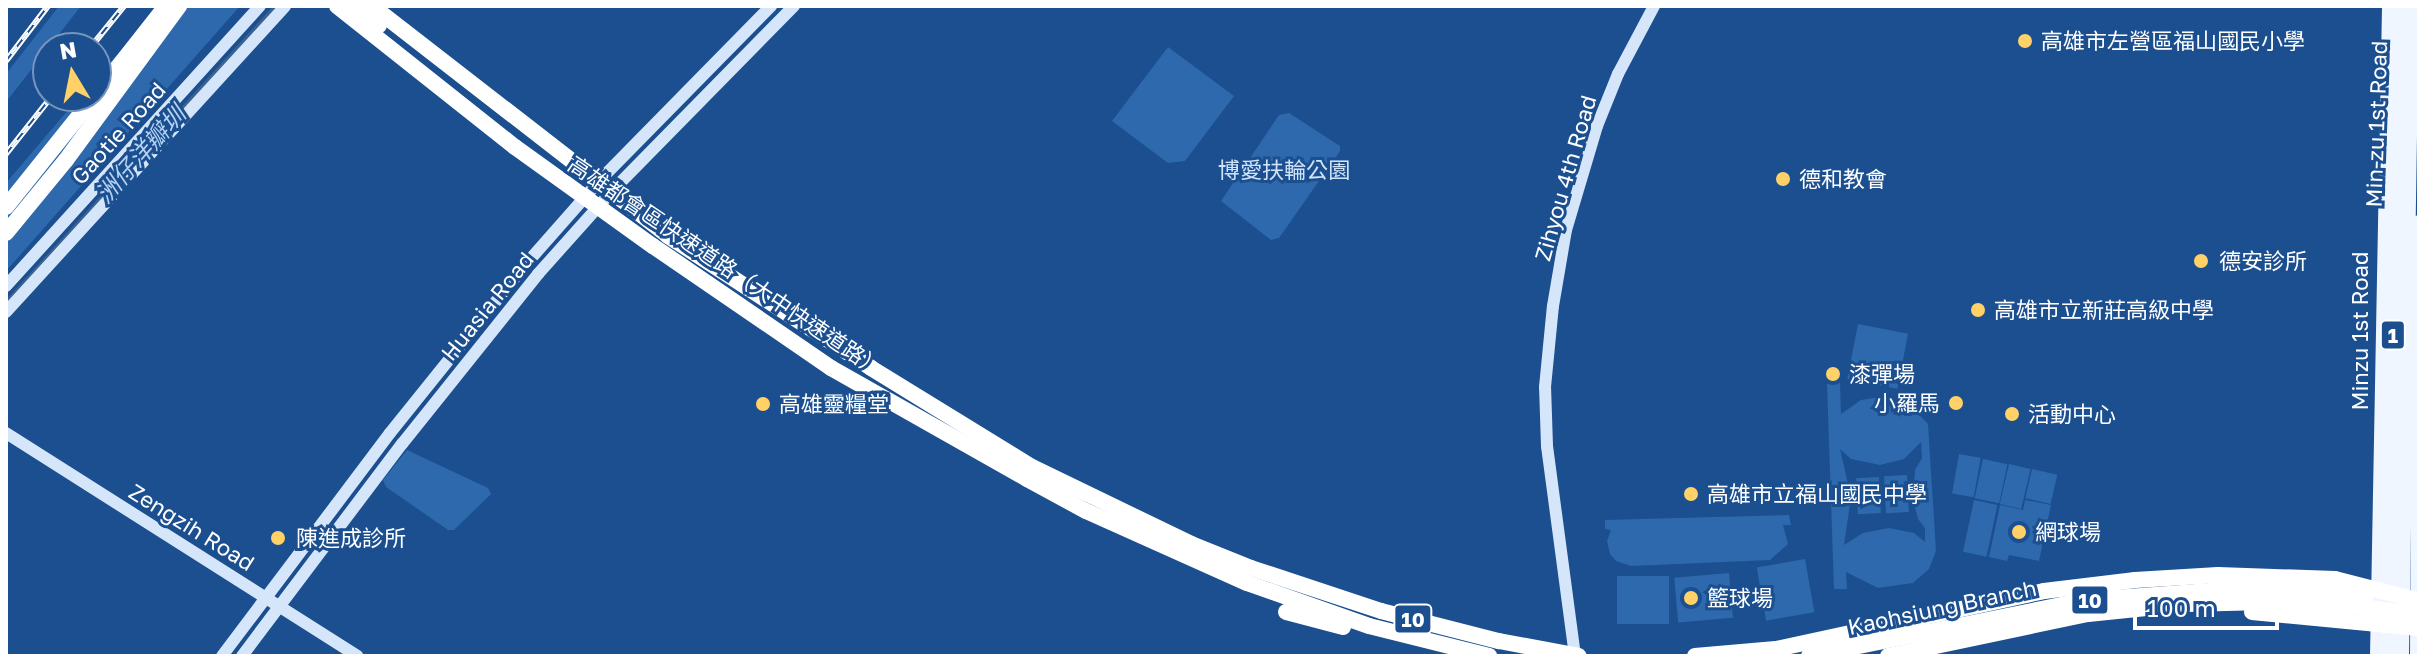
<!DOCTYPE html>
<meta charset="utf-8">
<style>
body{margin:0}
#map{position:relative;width:2425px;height:662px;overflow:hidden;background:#1b4f8f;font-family:"Golos Text","Noto Sans TC",sans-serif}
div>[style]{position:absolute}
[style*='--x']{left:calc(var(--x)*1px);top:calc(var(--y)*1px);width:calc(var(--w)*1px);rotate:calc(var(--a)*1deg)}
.green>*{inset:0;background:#2e69ad;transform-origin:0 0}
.stream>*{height:3px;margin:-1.5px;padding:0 1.5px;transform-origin:1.5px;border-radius:1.5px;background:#3c6290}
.secondary>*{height:12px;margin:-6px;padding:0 6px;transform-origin:6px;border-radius:6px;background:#d6e6fa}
.primary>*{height:14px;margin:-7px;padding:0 7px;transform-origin:7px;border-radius:7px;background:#f0f6ff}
.highway>*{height:16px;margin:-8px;padding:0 8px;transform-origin:8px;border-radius:8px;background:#fff}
.rail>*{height:6px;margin-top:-3px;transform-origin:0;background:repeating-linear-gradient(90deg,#1b4f8f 0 9px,#fff 0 18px);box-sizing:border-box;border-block:2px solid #fff}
.dots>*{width:22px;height:22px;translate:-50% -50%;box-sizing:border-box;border:4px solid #1b4f8f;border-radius:50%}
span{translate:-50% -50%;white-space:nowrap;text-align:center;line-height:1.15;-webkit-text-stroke:6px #1b4f8f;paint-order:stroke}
.shield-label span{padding:2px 6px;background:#1b4f8f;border:2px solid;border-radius:6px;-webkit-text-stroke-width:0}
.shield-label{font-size:20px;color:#fff;font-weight:700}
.poi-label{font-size:22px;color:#fff}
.left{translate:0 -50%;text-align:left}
.right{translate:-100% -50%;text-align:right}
.street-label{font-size:22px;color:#fff}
.park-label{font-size:22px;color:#cfe3fa}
.water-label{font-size:24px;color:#b5d3f5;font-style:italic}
.frame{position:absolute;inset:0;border:8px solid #fff;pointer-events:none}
.north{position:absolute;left:32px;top:32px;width:80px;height:80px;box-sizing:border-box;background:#1b4f8f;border:2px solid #7695bc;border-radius:50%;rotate:350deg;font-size:22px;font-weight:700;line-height:32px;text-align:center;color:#fff}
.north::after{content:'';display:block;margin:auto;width:28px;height:36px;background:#ffd166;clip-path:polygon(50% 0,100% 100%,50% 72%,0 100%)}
.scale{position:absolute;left:2133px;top:594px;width:146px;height:36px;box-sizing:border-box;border:4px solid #fff;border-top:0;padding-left:10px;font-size:24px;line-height:28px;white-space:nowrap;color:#fff;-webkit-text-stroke:6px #1b4f8f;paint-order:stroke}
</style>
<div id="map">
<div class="green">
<div style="clip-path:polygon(59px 6px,81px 6px,6px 102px,6px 74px)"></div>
<div style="clip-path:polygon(163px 6px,240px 6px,6px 271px,6px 183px,80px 96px,96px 96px,96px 77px)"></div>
<div style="clip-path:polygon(1168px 47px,1234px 96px,1185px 161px,1168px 163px,1112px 121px)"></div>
<div style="clip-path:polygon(1289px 113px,1340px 146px,1340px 151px,1279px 238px,1271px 240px,1221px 201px,1279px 115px)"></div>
<div style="left:1858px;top:324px;width:51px;height:56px;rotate:11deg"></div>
<div style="clip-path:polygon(evenodd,1840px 382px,1841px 414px,1861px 400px,1885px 396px,1912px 407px,1928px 424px,1936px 551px,1929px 569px,1913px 583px,1878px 588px,1846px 572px,1847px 589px,1834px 589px,1827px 384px,1840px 382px,1921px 442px,1922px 458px,1915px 470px,1913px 499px,1918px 519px,1925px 528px,1925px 542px,1914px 533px,1889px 528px,1863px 533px,1844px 545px,1851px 497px,1840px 449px,1851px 459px,1880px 465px,1904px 459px,1921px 442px)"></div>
<div style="clip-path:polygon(407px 450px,488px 488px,491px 494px,454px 530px,448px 530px,386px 487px,383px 480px)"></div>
<div style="left:1959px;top:454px;width:22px;height:40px;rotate:10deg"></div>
<div style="left:1983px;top:459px;width:25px;height:40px;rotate:12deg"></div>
<div style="left:2009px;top:464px;width:22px;height:41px;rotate:13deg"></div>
<div style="left:2032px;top:469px;width:26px;height:30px;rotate:13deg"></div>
<div style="left:1907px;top:475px;width:37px;height:23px;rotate:87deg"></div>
<div style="left:1879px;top:477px;width:36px;height:23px;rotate:87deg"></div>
<div style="left:1974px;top:500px;width:24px;height:53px;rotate:12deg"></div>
<div style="clip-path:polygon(2025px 500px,2051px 505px,2039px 561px,2009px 555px,2007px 561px,1989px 557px,2000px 505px,2023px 510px)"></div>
<div style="clip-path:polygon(1789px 515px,1791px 525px,1783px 525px,1788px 544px,1770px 560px,1631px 566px,1616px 561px,1610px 554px,1607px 541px,1611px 530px,1605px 529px,1605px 520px)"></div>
<div style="left:1805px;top:559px;width:54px;height:49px;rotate:80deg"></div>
<div style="left:1729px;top:573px;width:45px;height:55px;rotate:85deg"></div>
<div style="left:1617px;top:576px;width:52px;height:48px"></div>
</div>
<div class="stream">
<div style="--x:6;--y:301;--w:399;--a:-47.7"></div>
</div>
<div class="secondary">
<div style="--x:6;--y:286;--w:378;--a:-47.8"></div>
<div style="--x:6;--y:312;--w:414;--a:-47.6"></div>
<div style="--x:6;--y:433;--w:416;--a:32.4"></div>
<div style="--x:222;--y:656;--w:279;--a:-53"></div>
<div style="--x:390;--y:433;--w:217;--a:-51.2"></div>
<div style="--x:526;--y:264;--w:113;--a:-48.6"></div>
<div style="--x:601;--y:179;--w:243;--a:-45.5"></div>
<div style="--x:242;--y:656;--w:266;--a:-53"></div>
<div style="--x:402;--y:444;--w:218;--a:-51.3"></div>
<div style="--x:538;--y:274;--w:114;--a:-48.2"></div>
<div style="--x:614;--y:189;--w:257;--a:-45.5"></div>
<div style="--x:1575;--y:656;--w:212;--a:-97.6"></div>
<div style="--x:1547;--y:446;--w:59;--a:-91.9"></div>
<div style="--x:1545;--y:387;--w:81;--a:-84.4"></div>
<div style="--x:1553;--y:306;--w:77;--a:-80.3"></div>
<div style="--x:1566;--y:230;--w:109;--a:-73.4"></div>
<div style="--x:1597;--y:126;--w:56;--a:-68"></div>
<div style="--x:1618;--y:74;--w:77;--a:-62.1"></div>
</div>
<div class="primary">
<div style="--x:2377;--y:656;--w:650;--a:-88.94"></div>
<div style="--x:2389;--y:656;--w:650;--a:-88.94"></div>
<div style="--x:2402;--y:656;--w:650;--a:-89.12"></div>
<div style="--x:2417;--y:656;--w:434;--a:-89.7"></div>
</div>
<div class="highway">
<div style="--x:337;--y:6;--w:227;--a:38.4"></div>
<div style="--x:515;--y:147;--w:170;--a:35.7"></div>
<div style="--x:653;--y:246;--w:216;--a:34.4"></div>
<div style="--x:831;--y:368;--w:225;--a:29.5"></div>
<div style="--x:1027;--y:479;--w:67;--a:28.5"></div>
<div style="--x:1086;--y:511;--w:176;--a:24.1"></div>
<div style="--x:1247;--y:583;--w:129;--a:19.4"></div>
<div style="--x:1369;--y:626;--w:124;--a:14"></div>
<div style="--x:356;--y:6;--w:30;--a:40"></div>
<div style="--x:372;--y:6;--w:375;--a:37.8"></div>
<div style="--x:668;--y:236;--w:242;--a:33"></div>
<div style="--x:871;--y:368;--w:189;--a:31.6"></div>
<div style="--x:1032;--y:467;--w:177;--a:25.8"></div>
<div style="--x:1191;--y:544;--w:65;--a:21.8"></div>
<div style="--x:1251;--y:568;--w:137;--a:18.3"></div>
<div style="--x:1381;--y:611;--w:122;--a:14.3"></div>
<div style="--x:1499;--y:641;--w:81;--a:10.6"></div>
<div style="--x:96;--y:95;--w:113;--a:-51.8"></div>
<div style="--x:6;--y:207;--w:142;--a:-51.3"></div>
<div style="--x:6;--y:233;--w:94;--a:-50.6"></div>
<div style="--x:66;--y:160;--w:191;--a:-53.7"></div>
<div style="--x:1286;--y:612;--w:59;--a:14.7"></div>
<div style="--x:2252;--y:612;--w:168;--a:5.5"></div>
<div style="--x:1695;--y:656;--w:81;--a:-4.9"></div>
<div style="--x:1776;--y:649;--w:274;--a:-12.2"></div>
<div style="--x:2044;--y:591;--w:92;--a:-6.9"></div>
<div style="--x:2135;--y:580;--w:83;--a:-3.4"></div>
<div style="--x:2218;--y:575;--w:117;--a:2"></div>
<div style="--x:2335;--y:579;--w:85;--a:14.4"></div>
<div style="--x:1809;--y:656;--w:284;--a:-11.4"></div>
<div style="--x:2087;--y:600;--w:151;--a:-4.2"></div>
<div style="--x:2238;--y:589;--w:128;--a:2.7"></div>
<div style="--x:1888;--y:656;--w:204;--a:-11.9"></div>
<div style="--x:2088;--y:614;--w:100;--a:-5.8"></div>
<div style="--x:2187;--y:604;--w:78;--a:-1.5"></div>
<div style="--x:2265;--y:602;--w:97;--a:3"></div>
<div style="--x:2362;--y:607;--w:58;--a:8"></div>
</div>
<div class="rail">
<div style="--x:90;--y:48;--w:54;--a:-51"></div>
<div style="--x:6;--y:61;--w:69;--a:-52.6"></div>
<div style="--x:6;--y:154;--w:74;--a:-51.6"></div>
</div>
<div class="dots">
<div style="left:2025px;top:41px;background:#ffd166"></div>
<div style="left:1783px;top:179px;background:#ffd166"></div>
<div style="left:2201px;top:261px;background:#ffd166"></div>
<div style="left:1978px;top:310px;background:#ffd166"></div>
<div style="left:1833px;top:374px;background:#ffd166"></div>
<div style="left:1956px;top:403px;background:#ffd166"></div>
<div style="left:763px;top:404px;background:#ffd166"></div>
<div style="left:2012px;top:414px;background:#ffd166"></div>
<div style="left:1691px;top:494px;background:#ffd166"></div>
<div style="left:2019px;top:532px;background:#ffd166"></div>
<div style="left:278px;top:538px;background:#ffd166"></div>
<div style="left:1691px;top:598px;background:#ffd166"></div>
</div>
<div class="shield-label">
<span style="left:2393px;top:335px">1</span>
<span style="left:2090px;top:600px">10</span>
<span style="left:1413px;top:619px">10</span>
</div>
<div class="poi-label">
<span class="left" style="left:2041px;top:41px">高雄市左營區福山國民小學</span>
<span class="left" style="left:1799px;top:179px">德和教會</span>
<span class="left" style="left:2219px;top:261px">德安診所</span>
<span class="left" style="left:1994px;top:310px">高雄市立新莊高級中學</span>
<span class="left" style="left:1849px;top:374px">漆彈場</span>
<span class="right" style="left:1940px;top:403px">小羅馬</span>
<span class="left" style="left:779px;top:404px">高雄靈糧堂</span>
<span class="left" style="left:2028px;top:414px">活動中心</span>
<span class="left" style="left:1707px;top:494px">高雄市立福山國民中學</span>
<span class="left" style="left:2035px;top:532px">網球場</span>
<span class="left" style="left:296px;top:538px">陳進成診所</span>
<span class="left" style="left:1707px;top:598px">籃球場</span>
</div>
<div class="street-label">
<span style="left:2376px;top:124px;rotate:-88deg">Min-zu 1st Road</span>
<span style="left:118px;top:133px;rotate:-48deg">Gaotie Road</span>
<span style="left:1565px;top:178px;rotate:-74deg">Zihyou 4th Road</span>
<span style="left:726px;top:266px;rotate:34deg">高雄都會區快速道路（大中快速道路）</span>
<span style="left:487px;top:306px;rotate:-51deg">Huasia Road</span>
<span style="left:2360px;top:331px;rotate:-90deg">Minzu 1st Road</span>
<span style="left:192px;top:527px;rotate:32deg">Zengzih Road</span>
<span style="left:1942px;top:607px;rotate:-12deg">Kaohsiung Branch</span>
</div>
<div class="park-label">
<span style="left:1284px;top:170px">博愛扶輪公園</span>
</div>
<div class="water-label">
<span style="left:140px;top:154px;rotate:-48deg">洲仔洋瓣圳</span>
</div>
<div class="frame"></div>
<div class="north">N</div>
<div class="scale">100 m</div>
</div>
